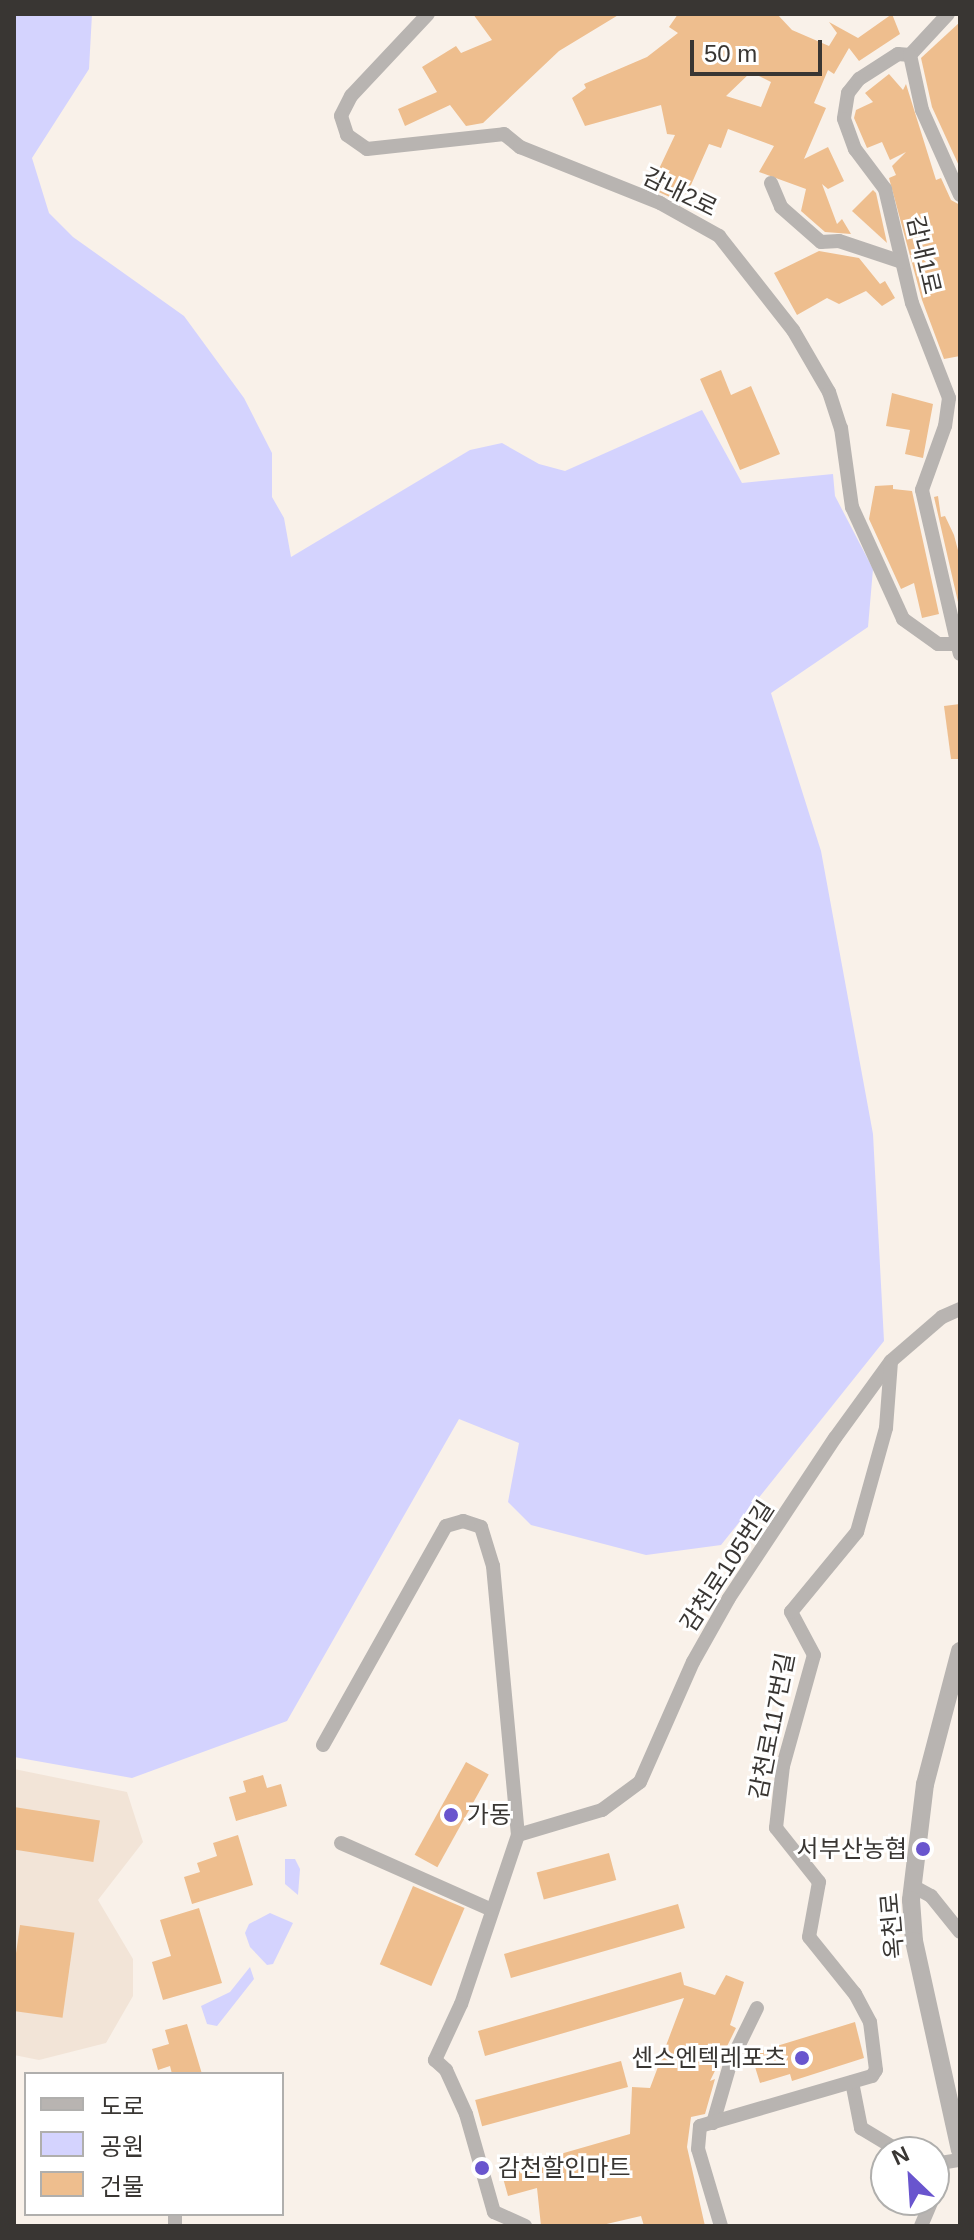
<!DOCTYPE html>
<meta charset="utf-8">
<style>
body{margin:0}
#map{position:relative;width:974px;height:2240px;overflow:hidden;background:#f9f1e9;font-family:Arial,"Noto Sans KR",sans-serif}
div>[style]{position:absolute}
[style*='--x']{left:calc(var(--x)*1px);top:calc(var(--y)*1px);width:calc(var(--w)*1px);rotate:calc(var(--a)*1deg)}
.built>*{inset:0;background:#f2e4d7}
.green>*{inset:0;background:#d4d3fe}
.building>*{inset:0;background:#eebe8e;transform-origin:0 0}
.minor>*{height:14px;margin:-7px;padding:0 7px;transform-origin:7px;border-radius:7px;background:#b8b4b1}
.tertiary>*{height:18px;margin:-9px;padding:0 9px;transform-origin:9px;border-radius:9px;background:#b8b4b1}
.dots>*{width:22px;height:22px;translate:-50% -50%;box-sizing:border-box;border:4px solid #fff;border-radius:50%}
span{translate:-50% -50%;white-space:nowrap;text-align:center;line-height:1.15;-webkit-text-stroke:6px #fff;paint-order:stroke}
.street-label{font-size:24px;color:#393633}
.poi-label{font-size:24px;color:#393633}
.left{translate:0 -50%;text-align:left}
.right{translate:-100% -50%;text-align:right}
.frame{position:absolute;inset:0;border:16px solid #393633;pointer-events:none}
.legend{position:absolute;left:24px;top:2072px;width:260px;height:144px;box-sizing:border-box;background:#fff;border:2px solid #b0afad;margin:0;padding:10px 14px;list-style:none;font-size:24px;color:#393633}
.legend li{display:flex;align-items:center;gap:16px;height:40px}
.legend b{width:40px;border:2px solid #b0afad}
.north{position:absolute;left:870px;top:2136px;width:80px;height:80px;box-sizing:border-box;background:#fff;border:2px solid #b0afad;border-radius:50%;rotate:335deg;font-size:22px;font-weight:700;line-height:32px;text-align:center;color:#393633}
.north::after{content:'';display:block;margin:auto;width:28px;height:36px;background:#6955ce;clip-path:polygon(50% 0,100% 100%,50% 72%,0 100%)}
.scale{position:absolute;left:690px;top:40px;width:132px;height:36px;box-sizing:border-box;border:4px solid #393633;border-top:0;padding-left:10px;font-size:24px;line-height:28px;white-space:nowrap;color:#393633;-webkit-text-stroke:6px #fff;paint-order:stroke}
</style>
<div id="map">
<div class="built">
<div style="clip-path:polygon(14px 1769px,127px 1792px,143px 1842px,98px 1900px,133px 1959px,133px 1996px,106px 2043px,39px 2060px,14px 2055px)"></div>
</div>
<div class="green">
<div style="clip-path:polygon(14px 14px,92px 14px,89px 69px,32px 158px,49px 213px,73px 237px,184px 316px,244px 398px,272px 453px,272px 497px,284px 518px,291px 557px,470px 450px,502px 443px,539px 464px,565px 471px,702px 410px,742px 483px,833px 474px,835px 496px,873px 569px,868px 627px,771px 693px,821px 851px,873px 1134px,884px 1341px,721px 1545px,646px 1555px,531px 1525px,508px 1502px,519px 1443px,459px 1419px,287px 1721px,132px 1778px,14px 1757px)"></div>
<div style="clip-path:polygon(285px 1859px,295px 1859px,300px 1869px,298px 1895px,285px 1884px)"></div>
<div style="clip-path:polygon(270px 1913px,293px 1923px,273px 1964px,267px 1965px,250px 1947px,245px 1933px,249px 1924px)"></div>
<div style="clip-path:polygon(250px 1967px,254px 1979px,217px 2026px,207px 2024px,201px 2006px,230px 1992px)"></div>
</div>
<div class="building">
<div style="clip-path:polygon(473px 14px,620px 14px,559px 51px,483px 123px,466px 126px,450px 105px,405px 126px,398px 109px,437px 92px,422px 67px,456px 46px,461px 53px,492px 40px)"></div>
<div style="clip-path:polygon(evenodd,678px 14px,777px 14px,792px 30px,829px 46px,837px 33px,829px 22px,858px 38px,892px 14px,900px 34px,859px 61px,849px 48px,834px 74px,828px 70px,814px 103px,826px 108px,804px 159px,828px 147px,844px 181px,828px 189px,822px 184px,837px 224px,842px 219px,851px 234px,825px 232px,801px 211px,806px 189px,759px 172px,774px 146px,728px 129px,721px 148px,709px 144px,687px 194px,678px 190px,674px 199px,650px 188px,675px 135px,667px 134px,661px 105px,585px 126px,572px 98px,586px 88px,584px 84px,647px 57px,678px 33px,669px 27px,678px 14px,751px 72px,771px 82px,761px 107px,726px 96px,751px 72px)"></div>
<div style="clip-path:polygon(960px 22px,960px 168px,932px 107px,921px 58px)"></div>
<div style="clip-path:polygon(889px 74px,903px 90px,906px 84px,936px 180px,941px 178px,951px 200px,960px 205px,960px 356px,944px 359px,922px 300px,889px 178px,896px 175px,892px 166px,906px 152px,890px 160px,882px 142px,867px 148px,854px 118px,856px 110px,873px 102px,865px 93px)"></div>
<div style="clip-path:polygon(873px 190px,876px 193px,887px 243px,852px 211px)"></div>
<div style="clip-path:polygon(819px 251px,859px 258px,880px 284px,885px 281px,895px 298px,882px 306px,866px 291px,839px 304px,827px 298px,797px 315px,774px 273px)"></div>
<div style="clip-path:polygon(721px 370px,731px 395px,751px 386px,780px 454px,740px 470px,700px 379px)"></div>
<div style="clip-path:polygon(892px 393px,933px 404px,923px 458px,905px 454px,910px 430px,886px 426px)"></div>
<div style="clip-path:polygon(893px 485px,893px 489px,912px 491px,939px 614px,922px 618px,914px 583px,901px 589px,869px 519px,875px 486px)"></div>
<div style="clip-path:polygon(938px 496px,941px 517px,945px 516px,954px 535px,960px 558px,958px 602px,934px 497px)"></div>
<div style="clip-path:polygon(960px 704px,960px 759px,951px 759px,944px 706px)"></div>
<div style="left:466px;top:1762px;width:26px;height:106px;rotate:29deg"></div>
<div style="clip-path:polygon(263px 1775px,267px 1788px,281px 1784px,287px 1806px,236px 1821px,229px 1797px,246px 1792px,243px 1781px)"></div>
<div style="left:14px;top:1807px;width:87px;height:42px;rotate:9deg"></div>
<div style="clip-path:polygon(238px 1835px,253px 1885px,192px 1904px,184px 1877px,200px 1872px,197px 1863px,217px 1856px,213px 1843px)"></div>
<div style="left:609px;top:1853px;width:28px;height:75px;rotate:75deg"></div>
<div style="left:413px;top:1886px;width:56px;height:85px;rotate:23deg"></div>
<div style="left:678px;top:1904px;width:25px;height:181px;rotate:74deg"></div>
<div style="clip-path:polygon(199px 1908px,222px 1983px,163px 2000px,152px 1962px,171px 1956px,160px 1920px)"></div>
<div style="left:20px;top:1925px;width:55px;height:86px;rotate:8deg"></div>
<div style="clip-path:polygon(681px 1972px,684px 1985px,715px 1995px,726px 1975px,744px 1982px,730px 2025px,736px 2028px,710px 2081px,715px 2079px,705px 2114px,691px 2117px,687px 2147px,705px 2226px,644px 2226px,641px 2216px,598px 2226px,541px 2226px,537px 2188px,508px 2196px,501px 2171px,630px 2134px,632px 2087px,650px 2088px,684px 1998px,485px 2056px,478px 2031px)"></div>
<div style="clip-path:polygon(855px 2022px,864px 2058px,792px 2081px,790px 2074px,760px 2083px,751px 2054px)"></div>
<div style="clip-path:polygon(187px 2024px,202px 2074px,172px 2074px,170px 2066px,158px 2070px,152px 2049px,169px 2044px,165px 2030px)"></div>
<div style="left:621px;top:2061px;width:27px;height:151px;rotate:75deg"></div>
</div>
<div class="minor">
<div style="--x:428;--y:14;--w:112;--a:133.2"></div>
<div style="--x:351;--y:96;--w:22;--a:117"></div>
<div style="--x:341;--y:116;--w:20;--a:72"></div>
<div style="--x:347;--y:135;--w:24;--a:35"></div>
<div style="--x:367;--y:149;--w:138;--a:-6.2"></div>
<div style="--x:504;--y:134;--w:21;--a:39"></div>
<div style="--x:520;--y:147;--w:151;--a:21.8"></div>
<div style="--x:660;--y:203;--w:68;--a:29.2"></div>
<div style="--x:719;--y:236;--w:120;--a:51.8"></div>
<div style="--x:793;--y:330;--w:72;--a:59.9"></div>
<div style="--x:829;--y:392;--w:38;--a:72"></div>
<div style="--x:841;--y:428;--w:80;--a:82.1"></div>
<div style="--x:852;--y:507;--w:123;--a:65.5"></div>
<div style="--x:903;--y:619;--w:43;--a:35.5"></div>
<div style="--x:938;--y:644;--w:19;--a:0"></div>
<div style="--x:948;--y:14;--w:56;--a:132.8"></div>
<div style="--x:910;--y:55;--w:12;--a:-175"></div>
<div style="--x:898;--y:54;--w:46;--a:147.3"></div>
<div style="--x:859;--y:79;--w:18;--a:128"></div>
<div style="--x:848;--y:93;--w:26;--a:99"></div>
<div style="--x:844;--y:119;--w:32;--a:70"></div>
<div style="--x:855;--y:149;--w:50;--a:53.1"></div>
<div style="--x:885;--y:189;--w:117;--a:76.7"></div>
<div style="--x:912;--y:303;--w:102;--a:68.7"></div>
<div style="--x:949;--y:398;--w:28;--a:98"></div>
<div style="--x:945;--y:426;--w:68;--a:109.8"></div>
<div style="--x:922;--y:490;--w:168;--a:77"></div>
<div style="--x:910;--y:55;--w:56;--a:77.7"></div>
<div style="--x:922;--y:110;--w:93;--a:65.9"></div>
<div style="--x:771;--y:183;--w:26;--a:67"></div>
<div style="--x:781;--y:207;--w:53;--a:41.2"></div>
<div style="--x:821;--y:242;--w:18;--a:-3"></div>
<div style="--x:839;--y:241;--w:66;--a:18.4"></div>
<div style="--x:323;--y:1745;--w:251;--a:-60.7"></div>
<div style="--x:446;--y:1526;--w:18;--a:-16"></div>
<div style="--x:463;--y:1521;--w:19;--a:18"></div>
<div style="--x:481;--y:1527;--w:41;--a:72.9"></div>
<div style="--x:493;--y:1566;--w:270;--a:84.7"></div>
<div style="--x:518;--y:1835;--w:178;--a:108.6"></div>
<div style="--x:461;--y:2004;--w:62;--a:114.9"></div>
<div style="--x:435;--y:2060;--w:15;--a:42"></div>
<div style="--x:446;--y:2070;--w:48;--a:65.6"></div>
<div style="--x:466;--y:2114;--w:102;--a:74.1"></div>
<div style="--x:494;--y:2212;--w:34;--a:24"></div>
<div style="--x:518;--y:1835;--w:88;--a:-16.6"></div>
<div style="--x:602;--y:1810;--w:47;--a:-36.4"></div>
<div style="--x:640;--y:1782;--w:131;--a:-66.2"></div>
<div style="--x:693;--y:1662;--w:73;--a:-60.6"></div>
<div style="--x:729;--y:1598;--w:192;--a:-56.5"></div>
<div style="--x:835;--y:1438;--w:95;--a:-54"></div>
<div style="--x:891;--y:1361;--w:67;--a:-40.8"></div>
<div style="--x:942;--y:1317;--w:20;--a:-24"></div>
<div style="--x:341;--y:1843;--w:163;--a:23.9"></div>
<div style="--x:911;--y:1885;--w:23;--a:29"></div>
<div style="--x:931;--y:1896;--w:46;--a:51.1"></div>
<div style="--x:852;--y:2082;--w:47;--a:78.9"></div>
<div style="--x:861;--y:2128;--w:47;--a:31"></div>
<div style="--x:713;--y:2123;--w:65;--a:-73.8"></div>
<div style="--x:731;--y:2061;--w:59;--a:-63.9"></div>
<div style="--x:934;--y:2164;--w:26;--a:-9"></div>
<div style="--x:175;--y:2226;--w:12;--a:-90"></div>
<div style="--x:721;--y:2226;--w:80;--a:-106.6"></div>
<div style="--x:698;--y:2149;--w:23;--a:-85"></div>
<div style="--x:700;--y:2126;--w:179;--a:-16.2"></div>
<div style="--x:872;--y:2076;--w:7;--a:-56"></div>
<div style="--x:876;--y:2070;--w:48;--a:-97.1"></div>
<div style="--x:870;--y:2022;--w:32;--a:-118"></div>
<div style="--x:855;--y:1994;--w:73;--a:-128.9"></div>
<div style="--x:809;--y:1937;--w:56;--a:-79.7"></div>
<div style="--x:819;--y:1882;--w:69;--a:-128.5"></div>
<div style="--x:776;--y:1828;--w:62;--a:-83.6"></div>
<div style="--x:783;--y:1766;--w:115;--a:-74.4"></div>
<div style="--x:814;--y:1655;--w:49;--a:-118.1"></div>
<div style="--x:791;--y:1612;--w:104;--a:-50.5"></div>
<div style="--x:857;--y:1532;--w:108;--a:-74.4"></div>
<div style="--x:886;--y:1428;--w:67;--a:-85.7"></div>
<div style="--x:921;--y:2226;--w:28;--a:-67"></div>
</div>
<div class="tertiary">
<div style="--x:960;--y:1651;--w:138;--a:104.7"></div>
<div style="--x:925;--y:1784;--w:117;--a:96.9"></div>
<div style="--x:911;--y:1900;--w:41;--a:85.8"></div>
<div style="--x:914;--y:1941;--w:214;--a:77.6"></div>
</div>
<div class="dots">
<div style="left:451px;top:1815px;background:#6955ce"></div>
<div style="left:923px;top:1849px;background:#6955ce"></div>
<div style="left:802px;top:2058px;background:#6955ce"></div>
<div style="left:482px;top:2168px;background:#6955ce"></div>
</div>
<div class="street-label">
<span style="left:680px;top:192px;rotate:26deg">감내2로</span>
<span style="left:924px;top:255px;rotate:77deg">감내1로</span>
<span style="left:727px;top:1566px;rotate:-57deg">감천로105번길</span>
<span style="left:772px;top:1726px;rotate:-79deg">감천로117번길</span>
<span style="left:892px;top:1926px;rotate:-95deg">옥천로</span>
</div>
<div class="poi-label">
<span class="left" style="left:467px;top:1815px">가동</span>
<span class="right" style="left:907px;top:1849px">서부산농협</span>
<span class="right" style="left:786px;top:2058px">센스엔텍레포츠</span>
<span class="left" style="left:498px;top:2168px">감천할인마트</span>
</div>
<div class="frame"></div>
<ul class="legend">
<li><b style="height:10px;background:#b8b4b1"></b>도로</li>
<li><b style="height:22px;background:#d4d3fe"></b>공원</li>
<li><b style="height:22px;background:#eebe8e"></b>건물</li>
</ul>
<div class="north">N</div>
<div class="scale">50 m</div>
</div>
